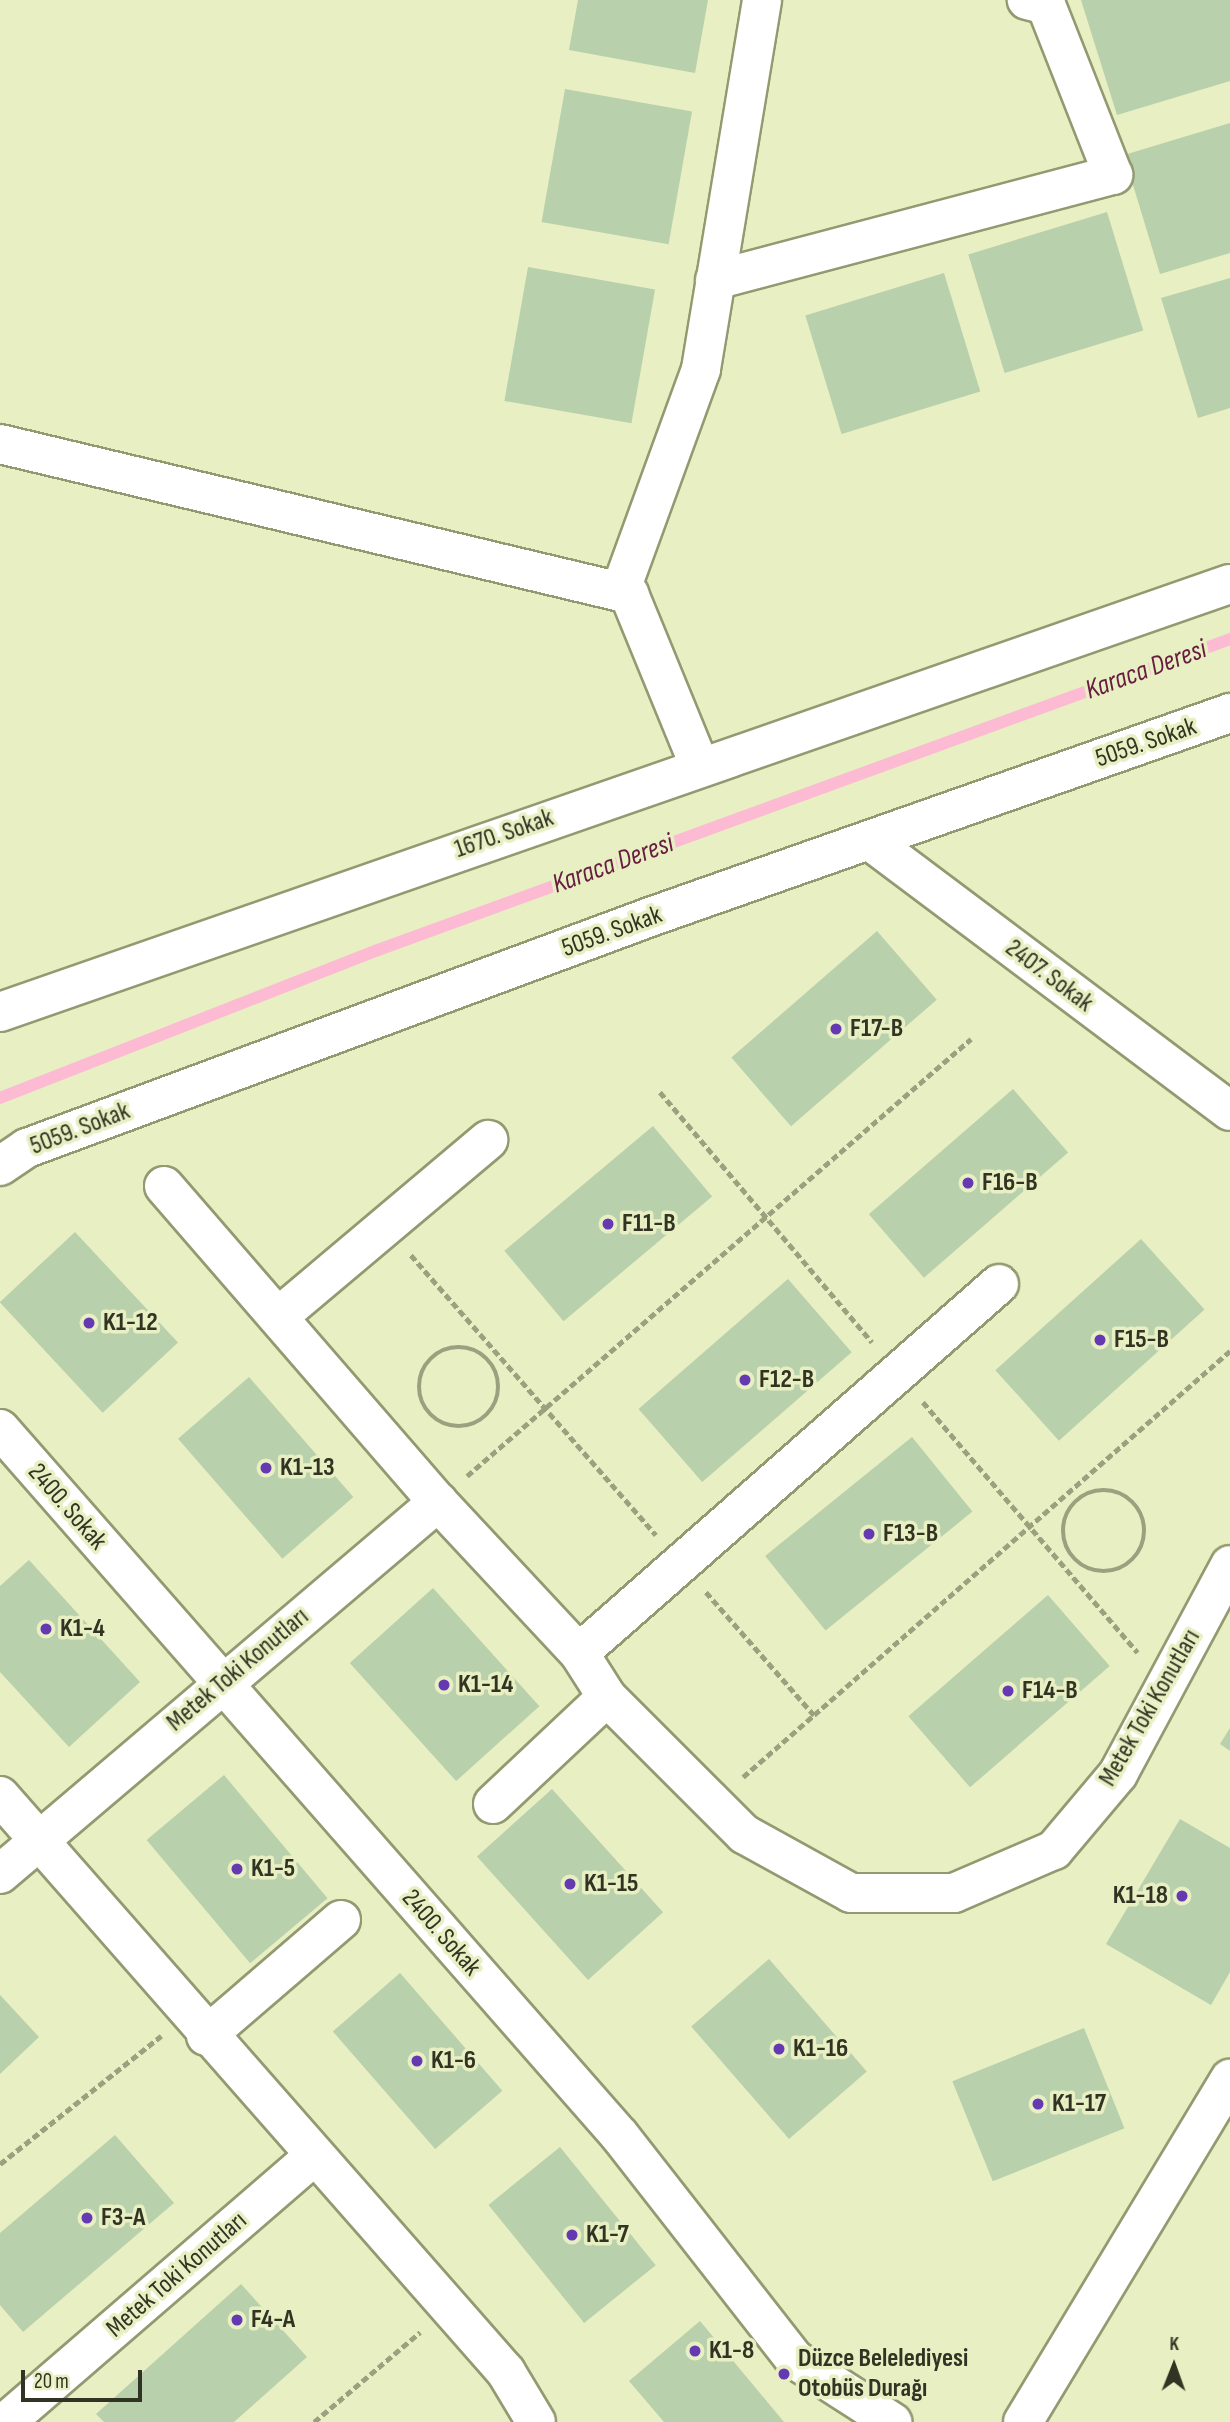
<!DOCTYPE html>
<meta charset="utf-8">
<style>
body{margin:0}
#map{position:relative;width:1230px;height:2422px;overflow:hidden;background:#e8efc3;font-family:"Sofia Sans Condensed",sans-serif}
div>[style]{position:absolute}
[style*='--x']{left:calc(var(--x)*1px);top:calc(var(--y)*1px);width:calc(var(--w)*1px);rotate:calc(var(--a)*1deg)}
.stream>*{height:12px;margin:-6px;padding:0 6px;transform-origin:6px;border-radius:6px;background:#fcbad3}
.building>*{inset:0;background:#b8d0ab;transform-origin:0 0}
.path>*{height:4.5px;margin-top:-2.25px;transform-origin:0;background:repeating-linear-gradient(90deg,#9ba07f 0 7px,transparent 0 10.5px)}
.path>.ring{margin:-2.25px;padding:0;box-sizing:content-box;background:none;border:4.5px solid #9ba07f;border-radius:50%}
.roads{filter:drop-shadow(2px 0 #939970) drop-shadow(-2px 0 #939970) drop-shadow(0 2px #939970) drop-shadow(0 -2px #939970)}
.minor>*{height:38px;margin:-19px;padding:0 19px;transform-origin:19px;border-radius:19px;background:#fff}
.secondary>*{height:38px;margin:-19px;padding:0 19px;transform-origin:19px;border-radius:19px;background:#fff}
.dots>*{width:19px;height:19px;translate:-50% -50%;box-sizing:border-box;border:4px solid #e8efc3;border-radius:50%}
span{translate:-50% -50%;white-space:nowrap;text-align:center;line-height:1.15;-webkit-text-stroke:7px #e8efc3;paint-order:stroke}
.street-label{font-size:26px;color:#323423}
.poi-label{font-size:26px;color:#323423;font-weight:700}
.left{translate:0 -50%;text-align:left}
.right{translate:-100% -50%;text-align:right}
.water-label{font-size:28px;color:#671c40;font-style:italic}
.north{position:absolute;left:1139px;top:2331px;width:70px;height:70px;-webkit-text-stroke:5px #e8efc3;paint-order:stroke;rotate:1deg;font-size:19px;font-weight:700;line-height:28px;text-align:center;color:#323423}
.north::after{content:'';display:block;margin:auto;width:24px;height:32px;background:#323423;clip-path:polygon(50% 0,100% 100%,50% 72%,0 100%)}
.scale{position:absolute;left:21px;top:2370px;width:121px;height:32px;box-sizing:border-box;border:4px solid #323423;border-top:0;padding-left:9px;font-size:21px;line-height:24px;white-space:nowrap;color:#323423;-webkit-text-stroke:5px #e8efc3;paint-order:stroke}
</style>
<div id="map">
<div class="stream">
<div style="--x:0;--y:1098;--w:406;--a:-21.4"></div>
<div style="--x:378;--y:950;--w:907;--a:-20.05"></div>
</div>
<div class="building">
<div style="clip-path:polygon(578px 0,708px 0,695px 73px,569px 50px)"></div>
<div style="clip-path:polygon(1081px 0,1230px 0,1230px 81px,1117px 115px)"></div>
<div style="left:565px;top:89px;width:129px;height:135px;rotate:10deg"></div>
<div style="clip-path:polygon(1230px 123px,1230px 253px,1160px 274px,1124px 155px)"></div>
<div style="left:1107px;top:212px;width:124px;height:145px;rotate:73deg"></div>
<div style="left:528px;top:267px;width:129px;height:136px;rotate:10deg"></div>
<div style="left:944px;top:273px;width:124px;height:145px;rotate:73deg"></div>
<div style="clip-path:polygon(1230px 278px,1230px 408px,1198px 418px,1161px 298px)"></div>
<div style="left:877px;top:931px;width:91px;height:193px;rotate:49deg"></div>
<div style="left:1013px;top:1089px;width:84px;height:191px;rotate:49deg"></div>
<div style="left:653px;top:1126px;width:92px;height:194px;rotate:50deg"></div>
<div style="left:75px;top:1232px;width:151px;height:103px;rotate:47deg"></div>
<div style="left:1141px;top:1239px;width:95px;height:196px;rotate:48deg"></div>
<div style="left:788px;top:1279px;width:97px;height:198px;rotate:49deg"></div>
<div style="left:249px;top:1377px;width:159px;height:94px;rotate:49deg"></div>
<div style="left:912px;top:1437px;width:96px;height:189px;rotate:51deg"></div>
<div style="clip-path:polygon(29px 1560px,140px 1682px,69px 1747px,0 1672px,0 1586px)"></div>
<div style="left:433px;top:1588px;width:159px;height:112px;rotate:48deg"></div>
<div style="left:1048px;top:1595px;width:94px;height:185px;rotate:49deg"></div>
<div style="clip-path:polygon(1230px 1728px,1230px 1751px,1220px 1744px)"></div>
<div style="left:224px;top:1775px;width:161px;height:101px;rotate:50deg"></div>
<div style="left:552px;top:1789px;width:166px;height:101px;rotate:48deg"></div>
<div style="clip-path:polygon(1180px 1819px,1230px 1848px,1230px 1972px,1211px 2005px,1106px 1944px)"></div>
<div style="left:769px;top:1959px;width:149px;height:103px;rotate:49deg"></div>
<div style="left:400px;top:1973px;width:156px;height:89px;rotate:49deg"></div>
<div style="clip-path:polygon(0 1995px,39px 2037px,0 2074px)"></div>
<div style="left:1084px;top:2028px;width:108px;height:142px;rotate:68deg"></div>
<div style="clip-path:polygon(115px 2135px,174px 2203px,23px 2332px,0 2305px,0 2233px)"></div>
<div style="left:560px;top:2147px;width:152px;height:92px;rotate:51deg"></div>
<div style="clip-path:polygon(241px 2284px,307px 2357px,234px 2422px,104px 2422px,96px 2414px)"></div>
<div style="clip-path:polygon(700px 2321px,784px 2422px,664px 2422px,629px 2381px)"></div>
</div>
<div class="path">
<div style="--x:660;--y:1092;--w:328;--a:49.7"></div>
<div style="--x:411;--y:1255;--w:372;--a:48.8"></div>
<div class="ring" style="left:419px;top:1347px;width:75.5px;height:75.5px"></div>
<div style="--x:923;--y:1402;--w:330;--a:49.4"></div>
<div style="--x:467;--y:1476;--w:667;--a:-40.93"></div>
<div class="ring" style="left:1063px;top:1490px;width:77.5px;height:77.5px"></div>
<div style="--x:706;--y:1592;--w:164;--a:48.7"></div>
<div style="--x:743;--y:1777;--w:647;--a:-41.18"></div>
<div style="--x:0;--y:2164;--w:206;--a:-38.5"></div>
<div style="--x:314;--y:2422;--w:139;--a:-40.3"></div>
</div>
<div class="roads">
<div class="minor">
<div style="--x:715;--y:280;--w:412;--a:-14.8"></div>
<div style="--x:1113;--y:175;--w:183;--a:-111.5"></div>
<div style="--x:1046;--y:5;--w:20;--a:-165"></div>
<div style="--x:0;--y:444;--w:647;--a:13.41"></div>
<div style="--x:629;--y:594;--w:187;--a:67.7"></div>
<div style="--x:620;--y:592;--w:237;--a:-70"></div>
<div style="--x:701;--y:369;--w:374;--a:-80.6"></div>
<div style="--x:869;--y:840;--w:451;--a:36.9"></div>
<div style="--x:0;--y:1012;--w:1302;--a:-19.19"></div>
<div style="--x:0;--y:1166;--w:32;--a:-34"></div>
<div style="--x:27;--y:1148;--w:664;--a:-20.34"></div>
<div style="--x:650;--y:917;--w:615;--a:-19.38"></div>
<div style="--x:164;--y:1186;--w:418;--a:49.1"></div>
<div style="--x:438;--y:1502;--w:207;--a:47"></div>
<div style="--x:579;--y:1653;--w:52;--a:57.5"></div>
<div style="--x:607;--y:1697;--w:194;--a:45"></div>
<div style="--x:744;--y:1834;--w:122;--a:28.9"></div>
<div style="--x:851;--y:1893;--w:103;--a:0"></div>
<div style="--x:954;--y:1893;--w:109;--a:-23.3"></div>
<div style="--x:1054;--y:1850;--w:99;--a:-49.9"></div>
<div style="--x:1118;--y:1774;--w:237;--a:-61.8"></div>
<div style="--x:278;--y:1317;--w:275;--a:-40.1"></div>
<div style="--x:579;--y:1653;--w:559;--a:-41.3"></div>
<div style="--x:0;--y:1796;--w:767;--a:48.7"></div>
<div style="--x:506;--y:2372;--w:58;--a:59"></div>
<div style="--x:493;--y:1804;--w:156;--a:-43.2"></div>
<div style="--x:0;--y:1874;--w:575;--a:-40.34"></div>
<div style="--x:206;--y:2036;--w:178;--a:-40.7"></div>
<div style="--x:6;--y:2422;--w:408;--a:-40.8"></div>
<div style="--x:1023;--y:2422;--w:401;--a:-58.9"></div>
</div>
<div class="secondary">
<div style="--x:0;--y:1429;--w:940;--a:48.75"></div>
<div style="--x:620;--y:2136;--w:283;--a:52"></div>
<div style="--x:794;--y:2359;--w:117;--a:32.7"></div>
</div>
</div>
<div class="dots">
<div style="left:836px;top:1029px;background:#6439b1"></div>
<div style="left:968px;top:1183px;background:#6439b1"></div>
<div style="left:608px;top:1224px;background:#6439b1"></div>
<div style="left:89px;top:1323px;background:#6439b1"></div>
<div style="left:1100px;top:1340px;background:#6439b1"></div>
<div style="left:745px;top:1380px;background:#6439b1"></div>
<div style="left:266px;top:1468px;background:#6439b1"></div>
<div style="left:869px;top:1534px;background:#6439b1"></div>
<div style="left:46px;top:1629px;background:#6439b1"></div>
<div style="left:444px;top:1685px;background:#6439b1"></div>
<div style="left:1008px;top:1691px;background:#6439b1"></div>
<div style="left:237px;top:1869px;background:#6439b1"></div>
<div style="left:570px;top:1884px;background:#6439b1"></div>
<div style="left:1182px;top:1896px;background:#6439b1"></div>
<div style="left:779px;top:2049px;background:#6439b1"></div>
<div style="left:417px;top:2061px;background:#6439b1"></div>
<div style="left:1038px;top:2104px;background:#6439b1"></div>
<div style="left:87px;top:2218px;background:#6439b1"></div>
<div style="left:572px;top:2235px;background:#6439b1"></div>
<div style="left:237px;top:2320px;background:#6439b1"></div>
<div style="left:695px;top:2351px;background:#6439b1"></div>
<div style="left:784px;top:2374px;background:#6439b1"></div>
</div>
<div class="street-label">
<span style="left:1146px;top:743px;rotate:-19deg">5059. Sokak</span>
<span style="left:504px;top:834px;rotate:-19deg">1670. Sokak</span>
<span style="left:612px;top:932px;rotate:-20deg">5059. Sokak</span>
<span style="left:1049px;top:976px;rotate:37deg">2407. Sokak</span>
<span style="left:80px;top:1129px;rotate:-21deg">5059. Sokak</span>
<span style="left:67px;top:1507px;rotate:49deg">2400. Sokak</span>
<span style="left:238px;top:1670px;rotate:-40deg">Metek Toki Konutları</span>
<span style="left:1150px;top:1708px;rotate:-60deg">Metek Toki Konutları</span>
<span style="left:441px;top:1933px;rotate:49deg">2400. Sokak</span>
<span style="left:177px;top:2275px;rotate:-41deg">Metek Toki Konutları</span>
</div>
<div class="poi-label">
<span class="left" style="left:850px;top:1029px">F17-B</span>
<span class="left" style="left:982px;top:1183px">F16-B</span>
<span class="left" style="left:622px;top:1224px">F11-B</span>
<span class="left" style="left:103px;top:1323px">K1-12</span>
<span class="left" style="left:1114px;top:1340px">F15-B</span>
<span class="left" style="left:759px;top:1380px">F12-B</span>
<span class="left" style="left:280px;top:1468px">K1-13</span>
<span class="left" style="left:883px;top:1534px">F13-B</span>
<span class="left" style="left:60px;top:1629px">K1-4</span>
<span class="left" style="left:458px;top:1685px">K1-14</span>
<span class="left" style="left:1022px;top:1691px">F14-B</span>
<span class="left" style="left:251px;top:1869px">K1-5</span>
<span class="left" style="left:584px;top:1884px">K1-15</span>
<span class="right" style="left:1168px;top:1896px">K1-18</span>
<span class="left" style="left:793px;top:2049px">K1-16</span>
<span class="left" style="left:431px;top:2061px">K1-6</span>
<span class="left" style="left:1052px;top:2104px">K1-17</span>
<span class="left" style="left:101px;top:2218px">F3-A</span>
<span class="left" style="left:586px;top:2235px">K1-7</span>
<span class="left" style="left:251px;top:2320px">F4-A</span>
<span class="left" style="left:709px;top:2351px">K1-8</span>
<span class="left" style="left:798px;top:2374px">Düzce Belelediyesi<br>Otobüs Durağı</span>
</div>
<div class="water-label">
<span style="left:1146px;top:670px;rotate:-20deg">Karaca Deresi</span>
<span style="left:613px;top:864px;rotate:-20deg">Karaca Deresi</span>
</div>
<div class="north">K</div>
<div class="scale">20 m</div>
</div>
